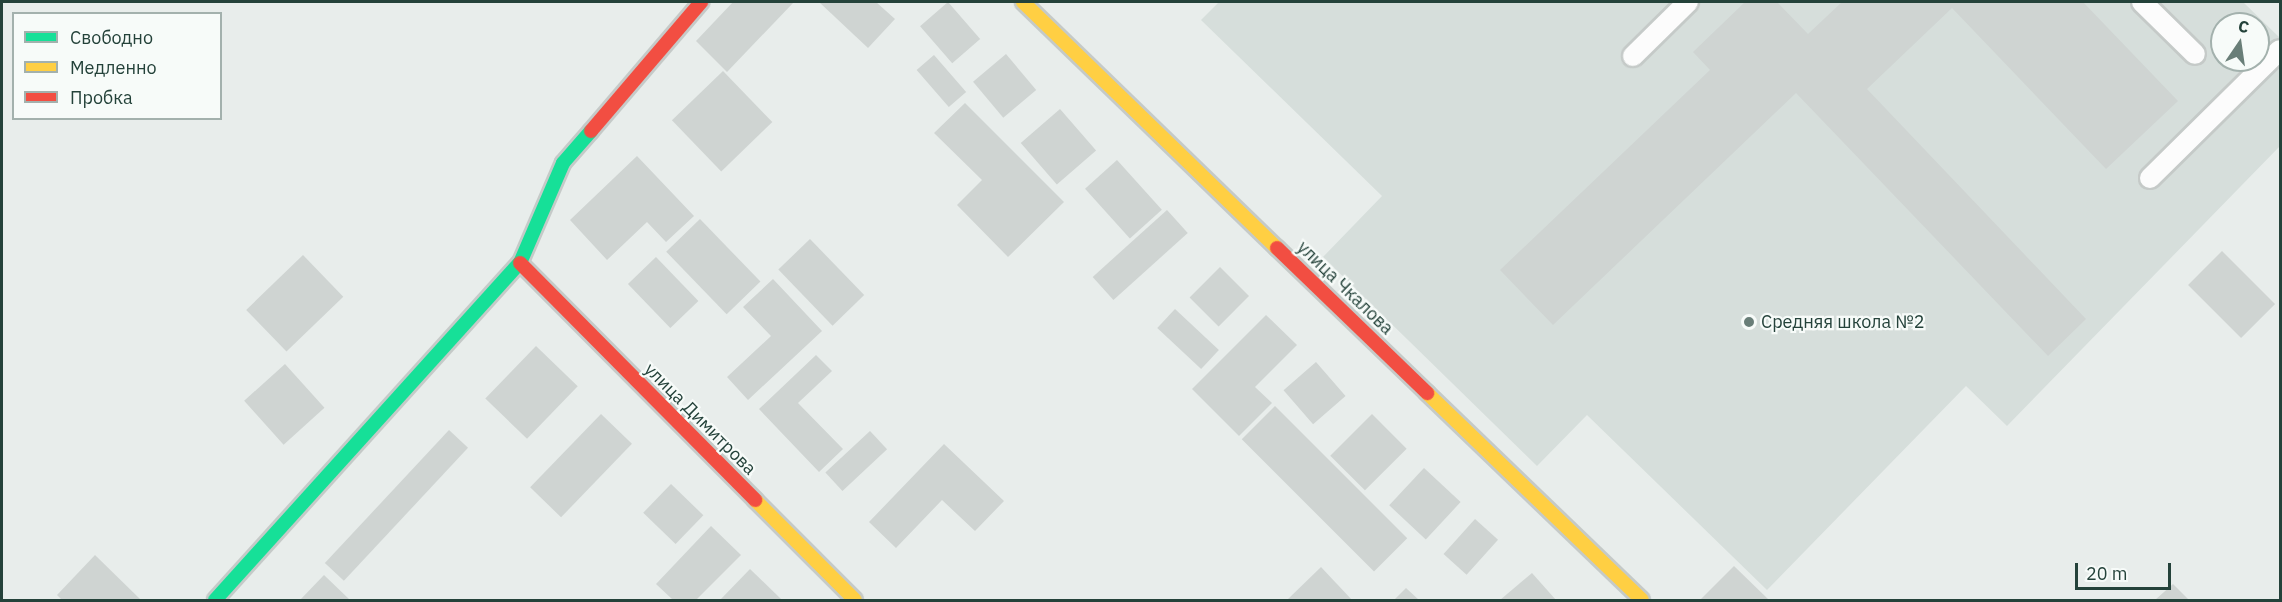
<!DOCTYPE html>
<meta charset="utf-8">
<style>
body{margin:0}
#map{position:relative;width:2282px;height:602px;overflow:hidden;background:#e8edeb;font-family:"IBM Plex Sans",sans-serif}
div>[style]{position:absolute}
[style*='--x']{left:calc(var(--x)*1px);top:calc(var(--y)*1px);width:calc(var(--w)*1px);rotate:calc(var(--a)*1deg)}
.built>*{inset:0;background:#d6dedb}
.building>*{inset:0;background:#cfd4d2;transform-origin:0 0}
.roads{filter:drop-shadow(2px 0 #c5cac8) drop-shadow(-2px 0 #c5cac8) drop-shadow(0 2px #c5cac8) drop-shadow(0 -2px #c5cac8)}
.lane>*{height:20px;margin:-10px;padding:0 10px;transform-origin:10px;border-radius:10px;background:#fcfcfc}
.fast>*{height:14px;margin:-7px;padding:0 7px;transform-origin:7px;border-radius:7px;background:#16e098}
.slow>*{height:14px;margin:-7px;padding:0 7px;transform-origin:7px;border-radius:7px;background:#ffcf43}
.jam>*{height:14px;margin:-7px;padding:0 7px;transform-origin:7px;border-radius:7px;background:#f24e42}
.dots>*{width:16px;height:16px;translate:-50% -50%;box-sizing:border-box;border:3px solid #f7fbf9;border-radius:50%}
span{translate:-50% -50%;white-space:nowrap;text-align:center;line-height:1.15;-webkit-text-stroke:4.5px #f7fbf9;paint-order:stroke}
.street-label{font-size:18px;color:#24423a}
.poi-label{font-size:18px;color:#24423a}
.left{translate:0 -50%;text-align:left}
.frame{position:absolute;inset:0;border:3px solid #24423a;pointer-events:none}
.legend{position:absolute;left:12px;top:12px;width:210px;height:108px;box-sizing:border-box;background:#f7fbf9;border:2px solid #a3b1ad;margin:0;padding:8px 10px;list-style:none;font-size:18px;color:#24423a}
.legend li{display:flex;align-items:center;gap:12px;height:30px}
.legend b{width:30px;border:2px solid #a3b1ad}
.north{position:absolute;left:2210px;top:12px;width:60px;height:60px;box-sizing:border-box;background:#f7fbf9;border:2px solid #a3b1ad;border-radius:50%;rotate:13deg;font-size:16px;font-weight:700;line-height:24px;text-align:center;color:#24423a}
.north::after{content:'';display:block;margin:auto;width:21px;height:27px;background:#697e78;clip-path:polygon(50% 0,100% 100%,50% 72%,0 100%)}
.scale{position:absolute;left:2075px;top:563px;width:96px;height:27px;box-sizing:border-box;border:3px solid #24423a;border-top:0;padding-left:8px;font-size:18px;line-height:21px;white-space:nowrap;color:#24423a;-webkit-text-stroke:4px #f7fbf9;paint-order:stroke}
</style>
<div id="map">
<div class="built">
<div style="clip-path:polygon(evenodd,1219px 2px,2243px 2px,2280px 38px,2280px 146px,2007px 426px,1966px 386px,1767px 590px,1587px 415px,1537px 466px,1323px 257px,1382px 196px,1201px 20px,1219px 2px,2222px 24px,2258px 24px,2258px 60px,2222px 60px,2222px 24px)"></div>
</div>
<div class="building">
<div style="clip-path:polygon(733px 2px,794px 2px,727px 72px,696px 41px)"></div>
<div style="clip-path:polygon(819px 2px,876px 2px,895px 19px,868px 48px)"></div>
<div style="left:948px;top:2px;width:49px;height:37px;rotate:49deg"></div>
<div style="clip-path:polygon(1745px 2px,1777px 2px,1808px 34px,1842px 2px,2083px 2px,2178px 101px,2106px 169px,1952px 8px,1867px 89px,2086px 319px,2048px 356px,1796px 93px,1553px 325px,1500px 270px,1710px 70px,1693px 52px)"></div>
<div style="left:1006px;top:54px;width:47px;height:43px;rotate:50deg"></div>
<div style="left:934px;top:55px;width:49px;height:23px;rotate:49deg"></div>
<div style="left:723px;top:71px;width:71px;height:71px;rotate:46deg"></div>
<div style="clip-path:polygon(965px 103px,1064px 202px,1008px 257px,957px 205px,982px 180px,934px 133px)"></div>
<div style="left:1060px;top:109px;width:55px;height:52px;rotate:49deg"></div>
<div style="clip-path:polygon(637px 156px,694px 216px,666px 242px,647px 222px,607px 260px,570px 220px)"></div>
<div style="left:1117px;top:160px;width:67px;height:43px;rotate:48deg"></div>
<div style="left:1167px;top:210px;width:31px;height:100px;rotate:48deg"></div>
<div style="left:700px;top:219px;width:87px;height:47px;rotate:46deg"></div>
<div style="left:810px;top:239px;width:78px;height:44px;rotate:46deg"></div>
<div style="left:2222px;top:251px;width:75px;height:48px;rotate:45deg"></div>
<div style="left:303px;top:255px;width:58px;height:79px;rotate:46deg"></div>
<div style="left:656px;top:257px;width:61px;height:39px;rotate:46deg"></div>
<div style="left:1220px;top:267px;width:41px;height:43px;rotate:45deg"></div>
<div style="clip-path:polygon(773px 279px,822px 331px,748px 400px,727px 377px,771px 336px,743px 307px)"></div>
<div style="left:1175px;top:309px;width:60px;height:26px;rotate:43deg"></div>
<div style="clip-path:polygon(1266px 315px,1297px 345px,1255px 387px,1272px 403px,1239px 436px,1192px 389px)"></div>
<div style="left:536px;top:346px;width:58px;height:73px;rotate:44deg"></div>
<div style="clip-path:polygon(816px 355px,832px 371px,798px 403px,843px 449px,819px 472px,759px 409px)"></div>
<div style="left:1316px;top:362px;width:45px;height:43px;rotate:49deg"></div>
<div style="left:285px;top:364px;width:59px;height:55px;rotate:48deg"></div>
<div style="left:1275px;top:406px;width:187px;height:47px;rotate:45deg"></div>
<div style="left:601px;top:414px;width:43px;height:102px;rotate:44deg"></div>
<div style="left:1372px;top:414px;width:49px;height:59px;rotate:45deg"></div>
<div style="left:449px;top:430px;width:26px;height:182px;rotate:43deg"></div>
<div style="left:870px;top:431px;width:25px;height:61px;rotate:47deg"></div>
<div style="clip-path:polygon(944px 444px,1004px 501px,975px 531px,942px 500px,896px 548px,869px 522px)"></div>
<div style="left:1424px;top:468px;width:50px;height:51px;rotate:43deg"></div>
<div style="left:671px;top:484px;width:45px;height:40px;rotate:44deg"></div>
<div style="left:1475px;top:519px;width:31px;height:47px;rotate:42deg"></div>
<div style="clip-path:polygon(711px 526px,741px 555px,696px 600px,673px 600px,656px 584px)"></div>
<div style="clip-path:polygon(95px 555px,140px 599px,139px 600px,62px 600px,57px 595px)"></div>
<div style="clip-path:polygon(1734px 566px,1769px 600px,1700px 600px)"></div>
<div style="clip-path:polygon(1321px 567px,1352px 600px,1287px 600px)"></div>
<div style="clip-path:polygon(750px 569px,781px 599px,720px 600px)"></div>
<div style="clip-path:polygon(1532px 573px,1556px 600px,1500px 600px)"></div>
<div style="clip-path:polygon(324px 575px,350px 600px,300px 600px)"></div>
<div style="clip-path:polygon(2173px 584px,2189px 600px,2155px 600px)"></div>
<div style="clip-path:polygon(1406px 588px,1419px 600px,1394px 600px)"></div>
</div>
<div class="roads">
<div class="lane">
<div style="--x:2142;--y:2;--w:74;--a:44.5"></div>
<div style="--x:1633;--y:56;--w:77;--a:-44.5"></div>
<div style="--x:2150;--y:178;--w:182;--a:-44.6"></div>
</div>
<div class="fast">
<div style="--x:215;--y:600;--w:455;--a:-47.9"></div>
<div style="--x:520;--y:263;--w:109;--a:-66.7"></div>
<div style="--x:563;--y:163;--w:43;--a:-48.8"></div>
</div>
<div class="slow">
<div style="--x:1023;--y:2;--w:354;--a:44.1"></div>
<div style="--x:1427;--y:393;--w:298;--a:43.9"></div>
<div style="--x:755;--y:500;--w:141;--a:45"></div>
</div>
<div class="jam">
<div style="--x:591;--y:131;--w:170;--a:-49.5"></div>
<div style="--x:1277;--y:248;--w:209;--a:44"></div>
<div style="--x:520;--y:263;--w:334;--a:45.2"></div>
</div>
</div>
<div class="dots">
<div style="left:1749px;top:322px;background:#697e78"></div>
</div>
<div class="street-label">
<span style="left:1345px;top:288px;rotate:44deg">улица Чкалова</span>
<span style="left:700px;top:419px;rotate:45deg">улица Димитрова</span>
</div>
<div class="poi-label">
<span class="left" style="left:1761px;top:322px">Средняя школа №2</span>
</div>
<div class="frame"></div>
<ul class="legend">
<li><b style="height:8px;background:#16e098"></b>Свободно</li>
<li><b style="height:8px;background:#ffcf43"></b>Медленно</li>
<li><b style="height:8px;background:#f24e42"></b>Пробка</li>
</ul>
<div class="north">С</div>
<div class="scale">20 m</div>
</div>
